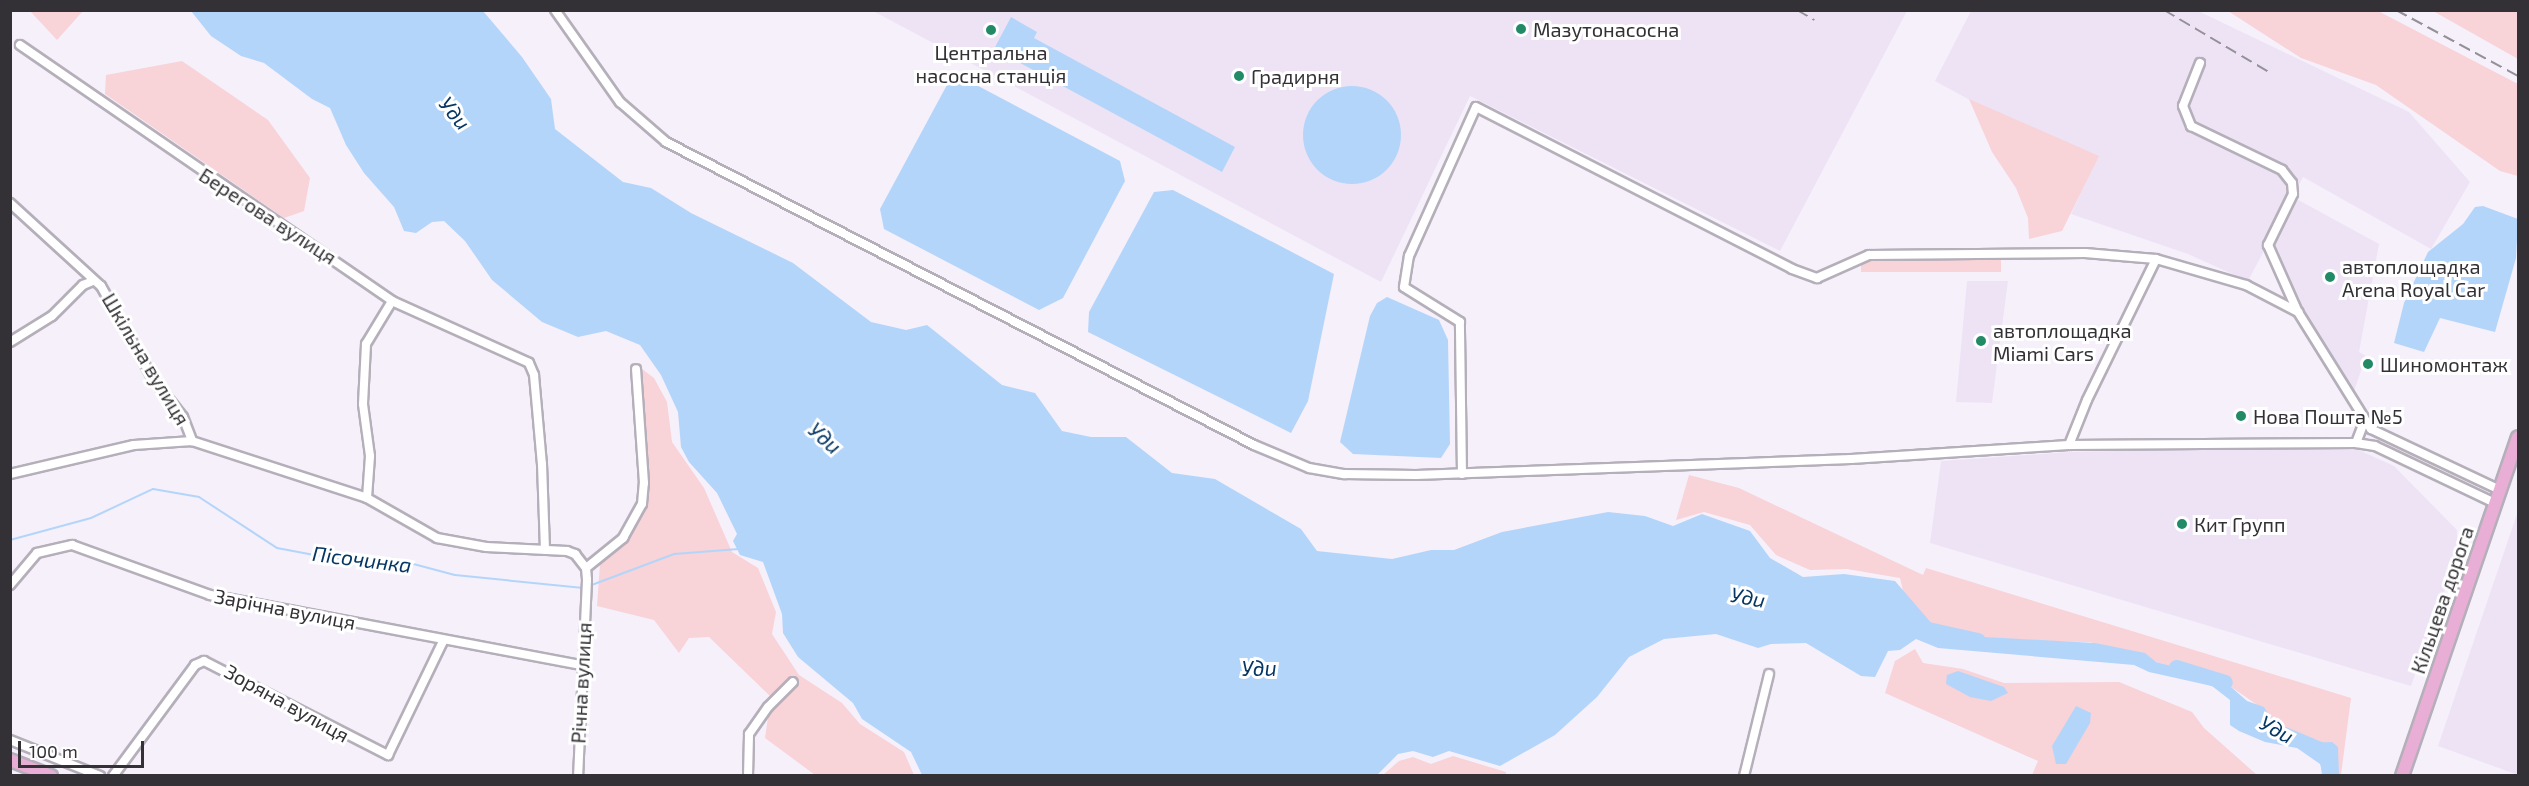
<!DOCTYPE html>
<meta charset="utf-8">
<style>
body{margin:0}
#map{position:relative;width:2529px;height:786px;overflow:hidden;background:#f6f0fb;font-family:"Exo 2",sans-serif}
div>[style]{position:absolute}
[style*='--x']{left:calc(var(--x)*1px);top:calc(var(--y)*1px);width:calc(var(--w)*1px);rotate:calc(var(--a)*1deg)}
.built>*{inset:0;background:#ede3f5}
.green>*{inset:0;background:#f8d3d8;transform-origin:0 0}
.water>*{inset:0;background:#b4d5fa}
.round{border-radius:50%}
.stream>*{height:2px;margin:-1px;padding:0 1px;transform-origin:1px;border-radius:1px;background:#b4d5fa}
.river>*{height:15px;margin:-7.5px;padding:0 7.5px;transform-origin:7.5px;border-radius:7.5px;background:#b4d5fa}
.roads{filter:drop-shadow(2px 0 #b5afba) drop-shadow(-2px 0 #b5afba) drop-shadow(0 2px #b5afba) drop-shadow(0 -2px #b5afba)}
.minor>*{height:8px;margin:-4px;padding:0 4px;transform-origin:4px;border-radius:4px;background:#fff}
.trunk>*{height:12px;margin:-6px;padding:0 6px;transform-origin:6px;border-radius:6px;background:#e8aed6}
.rail>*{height:2px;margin-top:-1px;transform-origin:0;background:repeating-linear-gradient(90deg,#949097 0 12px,transparent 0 18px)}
.dots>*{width:16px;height:16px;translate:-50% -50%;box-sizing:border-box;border:3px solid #fff;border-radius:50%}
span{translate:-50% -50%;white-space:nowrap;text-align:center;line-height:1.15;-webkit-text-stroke:6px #fff;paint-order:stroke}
.poi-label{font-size:20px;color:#333135}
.left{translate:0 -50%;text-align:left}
.street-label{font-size:20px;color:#333135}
.water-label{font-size:21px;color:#063764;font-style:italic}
.frame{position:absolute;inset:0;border:12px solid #333135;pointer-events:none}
.scale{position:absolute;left:18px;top:741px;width:126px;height:27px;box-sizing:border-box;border:3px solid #333135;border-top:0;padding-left:8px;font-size:18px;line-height:21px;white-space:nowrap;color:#333135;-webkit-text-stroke:4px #fff;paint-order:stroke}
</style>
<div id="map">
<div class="built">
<div style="clip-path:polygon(873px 11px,1907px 11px,1780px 251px,1470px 96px,1381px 282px)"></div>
<div style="clip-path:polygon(1971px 11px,2198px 11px,2409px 112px,2470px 182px,2431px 249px,2303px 177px,2248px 281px,2188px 254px,2071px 214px,2093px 167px,1935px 81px)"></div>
<div style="clip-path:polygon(2293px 197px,2379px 244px,2359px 352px,2366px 356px,2353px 394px,2303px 310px,2271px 243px)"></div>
<div style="clip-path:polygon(1967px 281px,2008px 281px,1992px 403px,1956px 402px)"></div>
<div style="clip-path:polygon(2350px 446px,2394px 466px,2457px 530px,2457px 555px,2411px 686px,1930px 543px,1941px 461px,2070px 452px)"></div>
<div style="clip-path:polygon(2518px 511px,2518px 775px,2438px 746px)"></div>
</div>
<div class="green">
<div style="clip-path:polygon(30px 11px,83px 11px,57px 40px)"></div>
<div style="clip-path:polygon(2228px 11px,2378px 11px,2518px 84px,2518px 176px,2500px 171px,2376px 85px,2301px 58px)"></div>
<div style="clip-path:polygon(2433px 11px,2518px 11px,2518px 59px)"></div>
<div style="clip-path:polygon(182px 61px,268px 120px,310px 178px,304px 211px,284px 218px,105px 94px,106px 75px)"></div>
<div style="clip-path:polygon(1969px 99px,2099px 156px,2062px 231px,2029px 239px,2028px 218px,2016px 188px,1992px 152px)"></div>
<div style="left:2001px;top:260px;width:12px;height:140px;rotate:90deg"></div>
<div style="clip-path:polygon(634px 363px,654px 378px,667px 402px,672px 442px,704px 488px,732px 552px,758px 568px,776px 612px,772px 634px,799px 675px,842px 703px,860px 724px,904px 752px,914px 775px,815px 775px,765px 738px,771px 697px,709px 637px,689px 638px,679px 653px,654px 620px,597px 606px,601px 550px,627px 536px,639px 523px,643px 507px,643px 469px,633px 400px)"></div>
<div style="clip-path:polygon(1689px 475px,1739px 488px,1923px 575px,1926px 568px,2351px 698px,2341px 775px,2337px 775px,2337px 750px,2316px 740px,2304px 746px,2272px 725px,2266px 711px,2224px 682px,2090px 642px,2010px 641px,1958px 632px,1909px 617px,1900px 578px,1847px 569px,1810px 570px,1776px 555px,1750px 525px,1704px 512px,1676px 520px)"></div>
<div style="clip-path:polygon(1915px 649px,1923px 663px,1963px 669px,2004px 683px,2119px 682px,2192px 712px,2204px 728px,2257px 775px,2032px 775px,2038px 761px,1885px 693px,1895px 661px)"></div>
<div style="clip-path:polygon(1453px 756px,1506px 772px,1506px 775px,1383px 775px,1399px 761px,1413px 757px,1431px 764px)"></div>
</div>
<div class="water">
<div style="clip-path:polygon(191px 11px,483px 11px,522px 57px,551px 99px,555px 129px,623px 182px,651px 188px,691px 213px,793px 263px,871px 322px,906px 330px,927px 325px,1002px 385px,1035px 393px,1062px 431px,1091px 437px,1126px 437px,1172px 473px,1215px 479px,1301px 529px,1317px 551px,1392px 559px,1431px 550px,1454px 550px,1502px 532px,1608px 512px,1645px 516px,1673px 526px,1702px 514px,1750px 531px,1770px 558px,1803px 577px,1844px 574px,1895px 581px,1933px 625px,1950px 635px,2095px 643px,2145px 653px,2156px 662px,2222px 679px,2247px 701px,2264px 707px,2276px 728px,2302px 743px,2332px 742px,2338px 747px,2339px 775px,2323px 775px,2320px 764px,2297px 748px,2265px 742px,2239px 731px,2230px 725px,2230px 700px,2212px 686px,2149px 672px,2134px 665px,1938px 648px,1916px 639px,1900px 650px,1888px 651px,1875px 677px,1861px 676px,1806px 643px,1771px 644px,1758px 648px,1716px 634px,1664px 639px,1629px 657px,1597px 697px,1555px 735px,1500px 766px,1449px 751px,1433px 757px,1413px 751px,1398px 754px,1376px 776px,922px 775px,911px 752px,862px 719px,853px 703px,798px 657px,783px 633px,782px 614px,763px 562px,740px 555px,733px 541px,737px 534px,717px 493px,689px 462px,681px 447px,678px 412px,661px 375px,640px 345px,606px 331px,578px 337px,542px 322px,492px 280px,465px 241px,444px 221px,432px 222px,416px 233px,404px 231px,394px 207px,364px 173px,346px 145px,330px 108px,312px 99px,264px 63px,241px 56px,211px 36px)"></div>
<div style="clip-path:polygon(1011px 17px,1037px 32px,1034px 38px,1235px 147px,1222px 172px,994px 49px)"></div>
<div style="clip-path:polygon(965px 79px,1120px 161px,1125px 181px,1063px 298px,1039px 310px,884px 229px,880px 209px,948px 83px)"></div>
<div class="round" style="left:1303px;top:86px;width:98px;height:98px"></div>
<div style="clip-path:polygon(1173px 190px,1334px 274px,1308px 401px,1291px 433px,1088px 332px,1089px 312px,1154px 192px)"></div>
<div style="clip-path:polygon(2483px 206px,2518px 219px,2516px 258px,2495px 332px,2440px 318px,2424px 352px,2394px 343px,2404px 303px,2428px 252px,2463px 224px,2475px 207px)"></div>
<div style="clip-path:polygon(1387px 297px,1439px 320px,1448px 340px,1450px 444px,1441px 458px,1353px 454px,1340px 442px,1370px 316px,1377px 303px)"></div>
<div style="clip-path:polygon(1958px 671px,2004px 687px,2008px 693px,1991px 701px,1970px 697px,1946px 684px,1947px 675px)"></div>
<div style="clip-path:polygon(2076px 706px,2091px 713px,2090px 723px,2066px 764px,2056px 764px,2052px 746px)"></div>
</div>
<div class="stream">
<div style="--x:10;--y:540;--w:84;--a:-15.2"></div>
<div style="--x:91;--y:518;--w:68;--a:-25.1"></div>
<div style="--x:153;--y:489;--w:47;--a:9.9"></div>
<div style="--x:199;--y:497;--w:93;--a:33.2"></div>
<div style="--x:277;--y:548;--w:54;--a:10.7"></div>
<div style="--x:330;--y:558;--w:61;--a:0"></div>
<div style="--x:391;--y:558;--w:66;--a:14.9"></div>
<div style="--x:455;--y:575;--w:129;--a:5.8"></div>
<div style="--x:589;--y:586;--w:91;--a:-20.6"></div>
<div style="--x:674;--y:554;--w:65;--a:-4.4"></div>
</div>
<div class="river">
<div style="--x:1928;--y:629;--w:51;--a:12.4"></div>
<div style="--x:2176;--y:667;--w:51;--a:17"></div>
<div style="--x:2284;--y:734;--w:47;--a:22.7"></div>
<div style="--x:2327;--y:752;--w:24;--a:85"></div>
</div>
<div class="roads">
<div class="minor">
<div style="--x:555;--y:10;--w:113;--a:54.8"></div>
<div style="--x:620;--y:102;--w:61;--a:41"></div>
<div style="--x:666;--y:142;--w:661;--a:27.26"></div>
<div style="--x:1254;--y:445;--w:60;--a:22.7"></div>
<div style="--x:1309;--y:468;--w:36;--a:10"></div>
<div style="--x:1344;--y:474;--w:72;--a:0.8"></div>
<div style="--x:1416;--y:475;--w:435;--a:-2.1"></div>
<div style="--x:1851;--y:459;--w:218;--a:-3.7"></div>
<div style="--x:2069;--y:445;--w:287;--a:-0.4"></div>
<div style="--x:2356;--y:443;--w:19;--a:9"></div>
<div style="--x:2375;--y:446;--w:133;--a:25.4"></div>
<div style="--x:20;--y:45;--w:452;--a:34.5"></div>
<div style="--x:392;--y:301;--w:150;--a:24.3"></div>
<div style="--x:529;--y:363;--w:13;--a:67"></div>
<div style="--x:534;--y:375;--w:89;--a:84.9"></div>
<div style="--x:542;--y:464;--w:86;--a:88"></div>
<div style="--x:2200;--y:63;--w:46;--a:111.6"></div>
<div style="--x:2183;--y:106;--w:22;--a:68"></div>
<div style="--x:2191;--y:126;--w:101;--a:25.8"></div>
<div style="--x:2282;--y:170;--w:16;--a:52"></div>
<div style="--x:2292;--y:183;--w:11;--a:85"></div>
<div style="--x:2293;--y:194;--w:57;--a:116.1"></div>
<div style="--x:2268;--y:245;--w:71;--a:66"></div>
<div style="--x:10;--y:203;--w:123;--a:42.4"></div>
<div style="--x:101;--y:286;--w:107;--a:60.8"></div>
<div style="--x:153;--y:379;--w:48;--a:51.7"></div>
<div style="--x:183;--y:417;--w:26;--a:69"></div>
<div style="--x:10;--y:342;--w:49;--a:-31.8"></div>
<div style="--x:52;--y:316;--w:44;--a:-45"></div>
<div style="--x:83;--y:285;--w:11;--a:-22"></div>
<div style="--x:2356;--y:443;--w:22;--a:-69"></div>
<div style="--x:2069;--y:445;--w:48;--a:-68.2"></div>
<div style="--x:2087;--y:400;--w:157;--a:-63.9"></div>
<div style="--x:10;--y:474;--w:127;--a:-13.2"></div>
<div style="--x:134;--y:445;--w:58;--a:-3.9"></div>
<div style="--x:192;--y:441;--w:184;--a:18"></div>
<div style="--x:367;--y:498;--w:81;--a:29.7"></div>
<div style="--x:437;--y:538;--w:50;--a:10.4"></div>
<div style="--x:486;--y:547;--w:81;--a:2.8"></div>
<div style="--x:567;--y:551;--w:9;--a:21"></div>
<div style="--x:575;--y:554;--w:18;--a:52"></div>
<div style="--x:586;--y:568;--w:12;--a:85"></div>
<div style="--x:587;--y:580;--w:196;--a:92.6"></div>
<div style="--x:1462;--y:474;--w:152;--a:-90.8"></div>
<div style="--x:1460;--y:322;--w:66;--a:-148"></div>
<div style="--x:1404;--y:287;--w:31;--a:-81"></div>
<div style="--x:1409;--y:256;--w:163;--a:-65.8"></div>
<div style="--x:1476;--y:107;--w:355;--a:27.1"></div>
<div style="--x:1792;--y:269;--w:27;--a:20"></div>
<div style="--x:1817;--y:278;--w:57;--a:-23.9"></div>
<div style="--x:1869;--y:255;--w:216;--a:-0.5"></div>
<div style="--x:2085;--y:253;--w:71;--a:4.8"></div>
<div style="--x:2156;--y:259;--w:94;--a:16.1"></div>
<div style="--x:2246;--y:285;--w:59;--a:27.4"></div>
<div style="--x:2298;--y:312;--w:138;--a:58"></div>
<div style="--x:2371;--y:429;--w:143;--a:25.3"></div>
<div style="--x:367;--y:498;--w:42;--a:-85.9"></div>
<div style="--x:370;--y:456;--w:52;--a:-97.7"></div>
<div style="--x:363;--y:404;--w:60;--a:-87.1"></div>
<div style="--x:366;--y:344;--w:50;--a:-58.8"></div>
<div style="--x:586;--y:568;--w:48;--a:-39"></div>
<div style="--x:623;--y:538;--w:39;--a:-61"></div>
<div style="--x:642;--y:504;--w:21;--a:-85"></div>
<div style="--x:644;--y:483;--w:114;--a:-94"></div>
<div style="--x:10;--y:585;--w:42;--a:-49.8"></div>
<div style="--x:37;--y:553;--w:36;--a:-13"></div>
<div style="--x:72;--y:545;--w:147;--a:19.9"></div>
<div style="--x:210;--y:595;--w:378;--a:10.7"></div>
<div style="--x:10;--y:740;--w:97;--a:21.8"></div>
<div style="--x:113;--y:776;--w:138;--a:-53.5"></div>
<div style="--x:195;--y:665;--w:10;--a:-24"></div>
<div style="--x:204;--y:661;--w:207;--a:27.1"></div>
<div style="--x:388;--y:755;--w:127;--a:-64.2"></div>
<div style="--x:748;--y:776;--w:42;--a:-88.6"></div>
<div style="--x:749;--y:734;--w:33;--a:-55"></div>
<div style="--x:768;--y:707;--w:35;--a:-45"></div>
<div style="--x:1744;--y:776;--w:105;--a:-76.2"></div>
</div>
<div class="trunk">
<div style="--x:10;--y:760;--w:44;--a:21.3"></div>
<div style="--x:2402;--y:776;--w:358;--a:-71.1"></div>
</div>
</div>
<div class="rail">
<div style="--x:1797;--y:10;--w:20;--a:30"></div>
<div style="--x:2164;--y:10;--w:122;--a:30.6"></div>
<div style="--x:2396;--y:10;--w:139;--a:28.4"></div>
</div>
<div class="dots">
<div style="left:1521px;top:29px;background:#228a66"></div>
<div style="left:991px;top:30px;background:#228a66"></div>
<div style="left:1239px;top:76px;background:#228a66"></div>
<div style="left:2330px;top:277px;background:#228a66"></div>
<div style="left:1981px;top:341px;background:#228a66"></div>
<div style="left:2368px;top:364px;background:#228a66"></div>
<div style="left:2241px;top:416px;background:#228a66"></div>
<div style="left:2182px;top:524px;background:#228a66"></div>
</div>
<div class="poi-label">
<span class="left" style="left:1533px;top:29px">Мазутонасосна</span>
<span style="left:991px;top:64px">Центральна<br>насосна станція</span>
<span class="left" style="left:1251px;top:76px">Градирня</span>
<span class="left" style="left:2342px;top:278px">автоплощадка<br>Arena Royal Car</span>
<span class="left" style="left:1993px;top:342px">автоплощадка<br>Miami Cars</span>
<span class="left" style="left:2380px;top:364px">Шиномонтаж</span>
<span class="left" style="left:2253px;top:416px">Нова Пошта №5</span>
<span class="left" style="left:2194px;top:524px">Кит Групп</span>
</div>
<div class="street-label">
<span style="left:268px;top:216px;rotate:33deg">Берегова вулиця</span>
<span style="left:146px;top:359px;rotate:59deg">Шкільна вулиця</span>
<span style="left:2442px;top:600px;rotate:-71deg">Кільцева дорога</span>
<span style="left:285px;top:609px;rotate:11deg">Зарічна вулиця</span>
<span style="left:581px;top:683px;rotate:-87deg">Річна вулиця</span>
<span style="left:287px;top:703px;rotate:29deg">Зоряна вулиця</span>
</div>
<div class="water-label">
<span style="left:455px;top:113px;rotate:51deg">Уди</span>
<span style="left:825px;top:438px;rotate:42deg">Уди</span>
<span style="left:362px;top:559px;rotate:7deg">Пісочинка</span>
<span style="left:1748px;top:597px;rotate:11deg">Уди</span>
<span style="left:1259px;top:668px">Уди</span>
<span style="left:2277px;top:729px;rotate:29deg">Уди</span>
</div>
<div class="frame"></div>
<div class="scale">100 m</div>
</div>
